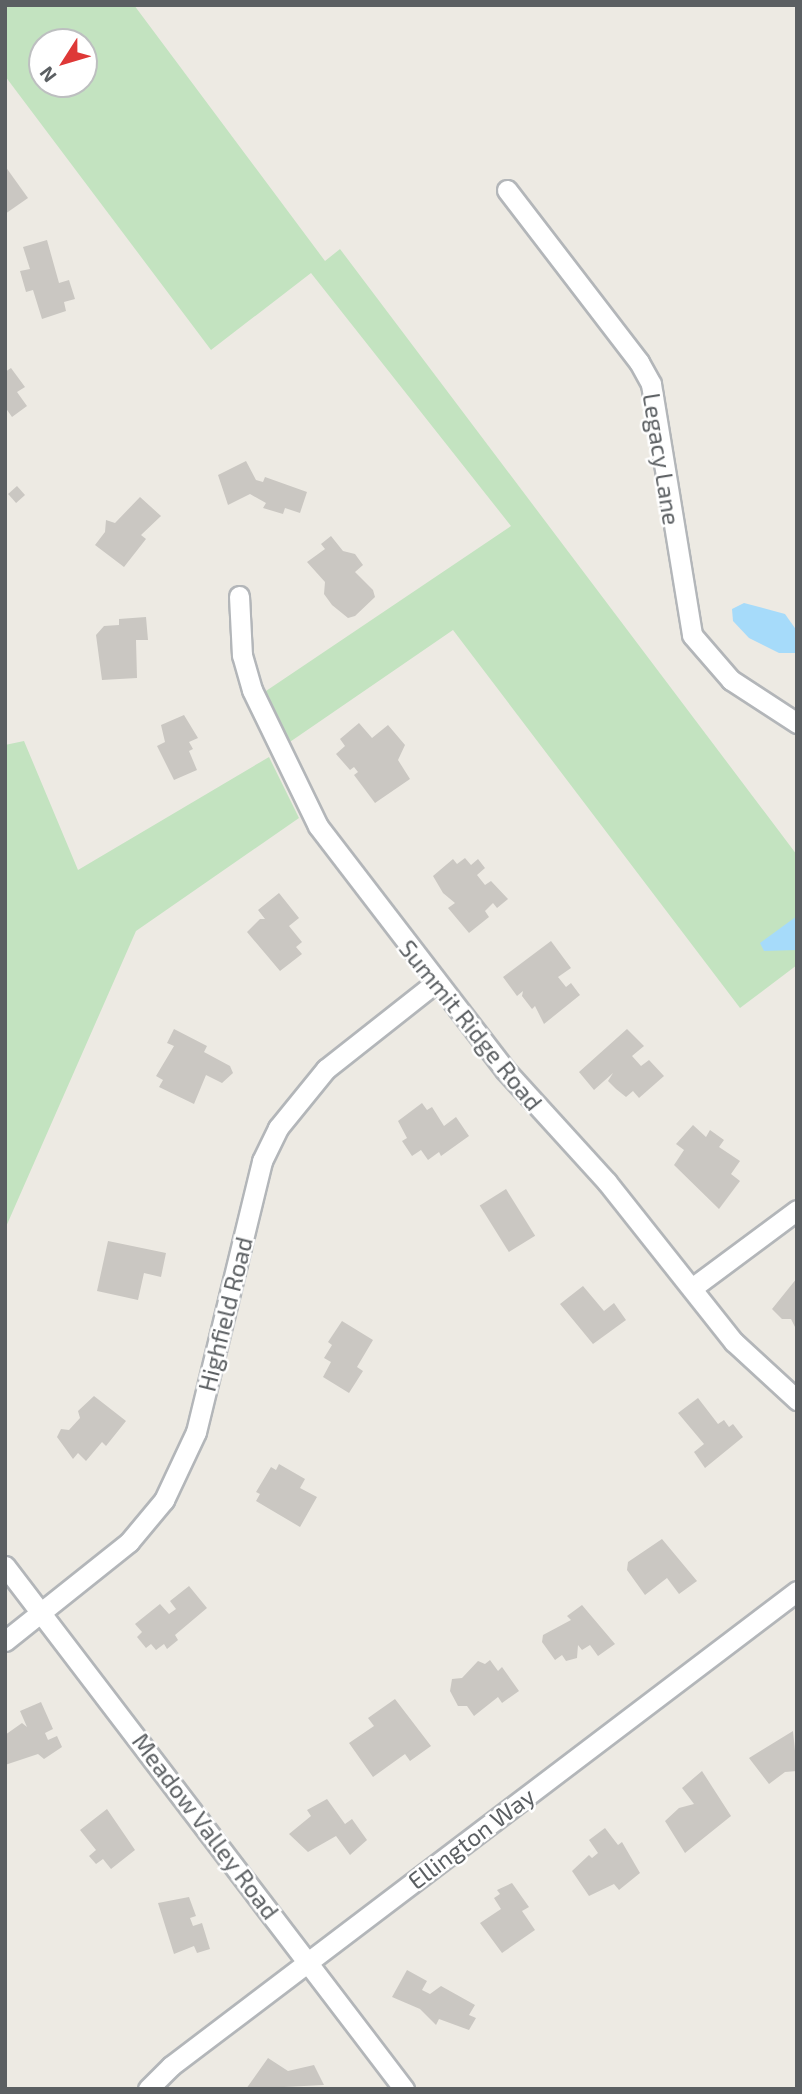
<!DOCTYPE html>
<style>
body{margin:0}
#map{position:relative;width:802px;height:2094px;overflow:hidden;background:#edeae3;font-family:"Exo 2",sans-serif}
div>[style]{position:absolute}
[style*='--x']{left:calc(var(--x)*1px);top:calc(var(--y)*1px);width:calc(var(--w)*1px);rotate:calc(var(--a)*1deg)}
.green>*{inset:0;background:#c3e3c0}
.water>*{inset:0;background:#a6dbfa}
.building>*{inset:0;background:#cac7c2;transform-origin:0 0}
.roads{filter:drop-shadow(2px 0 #b3b6b9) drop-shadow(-2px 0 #b3b6b9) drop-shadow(0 2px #b3b6b9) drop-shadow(0 -2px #b3b6b9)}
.minor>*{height:19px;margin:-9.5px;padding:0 9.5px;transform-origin:9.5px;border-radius:9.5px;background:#fff}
span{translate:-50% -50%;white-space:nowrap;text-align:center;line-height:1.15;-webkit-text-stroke:5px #fff;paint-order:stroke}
.street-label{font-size:24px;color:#5b5f62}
.frame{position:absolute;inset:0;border:7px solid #5b5f62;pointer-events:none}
.north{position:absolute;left:28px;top:28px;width:70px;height:70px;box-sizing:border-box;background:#fff;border:2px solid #bdbfc0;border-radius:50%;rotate:233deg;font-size:19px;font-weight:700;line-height:28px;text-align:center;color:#5b5f62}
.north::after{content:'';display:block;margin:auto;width:24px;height:32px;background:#de3837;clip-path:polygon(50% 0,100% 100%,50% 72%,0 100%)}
</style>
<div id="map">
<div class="green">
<div style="clip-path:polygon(evenodd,5px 5px,134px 5px,325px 261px,340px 249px,797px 855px,797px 965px,740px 1008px,453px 630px,284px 746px,263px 693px,511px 526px,311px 273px,211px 350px,5px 76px,5px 5px,42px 42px,84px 42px,84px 84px,42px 84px,42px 42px)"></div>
<div style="clip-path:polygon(24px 741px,78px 870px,269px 757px,299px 818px,136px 931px,5px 1229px,5px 745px)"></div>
</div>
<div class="water">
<div style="clip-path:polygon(744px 603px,785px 614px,797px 631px,797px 653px,779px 653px,749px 638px,733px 621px,732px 609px)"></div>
<div style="clip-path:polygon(797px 916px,797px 950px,764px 951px,760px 943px)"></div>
</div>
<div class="building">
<div style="clip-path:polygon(5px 166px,28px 198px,5px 214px)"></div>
<div style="clip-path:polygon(47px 240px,59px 283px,69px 280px,75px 299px,64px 302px,66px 311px,42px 319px,33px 290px,26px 292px,20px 271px,30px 269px,23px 247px)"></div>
<div style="clip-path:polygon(11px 368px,25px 387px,17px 392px,27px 406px,12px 417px,5px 407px,5px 372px)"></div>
<div style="clip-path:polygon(246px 461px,256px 480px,263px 482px,265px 477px,307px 492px,300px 513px,285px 508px,283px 514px,263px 508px,266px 503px,250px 494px,228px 505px,218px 475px)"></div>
<div style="left:17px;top:486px;width:12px;height:12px;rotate:48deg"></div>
<div style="clip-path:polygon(140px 497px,161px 516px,141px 535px,146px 539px,124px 567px,95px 545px,105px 532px,106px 520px,115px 523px)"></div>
<div style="clip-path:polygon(331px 536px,343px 551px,355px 554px,363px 565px,355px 572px,373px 590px,375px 597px,355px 616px,348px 618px,332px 605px,324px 594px,325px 582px,307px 562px,325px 549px,321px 544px)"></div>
<div style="clip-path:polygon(146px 617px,148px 640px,136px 640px,137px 678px,102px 680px,96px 635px,104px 626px,119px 625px,119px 619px)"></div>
<div style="clip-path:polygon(184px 715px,198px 738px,189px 742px,193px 749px,189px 751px,197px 770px,174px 780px,157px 746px,165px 742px,161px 725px)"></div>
<div style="clip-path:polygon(359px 723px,372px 738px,388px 725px,405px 745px,398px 760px,410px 779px,375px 803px,354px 775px,358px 772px,354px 767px,350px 770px,336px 754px,345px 746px,340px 739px)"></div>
<div style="clip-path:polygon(465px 858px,471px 865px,478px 859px,485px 868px,477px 875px,485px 885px,491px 881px,508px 899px,497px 908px,493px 903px,485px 911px,489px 917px,469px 933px,448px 908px,455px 903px,443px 893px,433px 876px,453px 859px,457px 864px)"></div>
<div style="clip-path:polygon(279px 893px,299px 918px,289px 926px,302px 942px,296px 947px,302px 954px,280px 971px,247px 932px,260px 919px,265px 919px,258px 910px)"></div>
<div style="clip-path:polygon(551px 941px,571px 968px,558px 977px,566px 987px,571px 983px,580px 995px,544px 1024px,535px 1006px,532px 1009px,522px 996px,523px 991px,517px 996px,503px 977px)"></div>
<div style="clip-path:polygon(174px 1029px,207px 1046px,204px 1052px,230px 1066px,233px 1073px,222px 1083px,206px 1075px,194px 1104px,159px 1087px,163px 1080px,156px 1076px,174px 1046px,167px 1043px)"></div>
<div style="clip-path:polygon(627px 1029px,644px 1046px,632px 1056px,641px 1066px,649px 1060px,664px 1076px,639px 1098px,633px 1091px,626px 1097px,616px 1089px,608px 1081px,613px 1073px,594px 1090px,579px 1072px)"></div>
<div style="clip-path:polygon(422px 1103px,427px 1110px,432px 1107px,444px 1126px,456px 1117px,469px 1136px,441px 1156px,439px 1152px,428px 1160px,421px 1150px,412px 1156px,402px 1141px,407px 1138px,398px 1121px)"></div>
<div style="clip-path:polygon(693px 1125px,706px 1137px,710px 1130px,724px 1140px,719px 1147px,740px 1161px,731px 1174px,740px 1181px,719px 1209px,674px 1165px,684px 1150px,676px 1144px)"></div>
<div style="left:506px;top:1189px;width:55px;height:31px;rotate:58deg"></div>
<div style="clip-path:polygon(108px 1241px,166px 1253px,161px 1277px,144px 1273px,138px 1300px,97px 1291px)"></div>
<div style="clip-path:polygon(797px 1278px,797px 1331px,791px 1319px,782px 1319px,772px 1309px)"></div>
<div style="clip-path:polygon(583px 1286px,604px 1311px,614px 1303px,626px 1320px,593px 1344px,560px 1304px)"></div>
<div style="clip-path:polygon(342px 1321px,373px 1340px,357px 1367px,363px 1371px,349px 1393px,323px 1377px,331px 1362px,324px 1358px,332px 1345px,328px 1342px)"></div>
<div style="clip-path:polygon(94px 1396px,126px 1421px,106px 1446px,102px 1442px,86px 1461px,78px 1453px,73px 1459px,57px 1437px,61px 1429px,69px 1430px,80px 1418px,78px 1411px)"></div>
<div style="clip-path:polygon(698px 1398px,718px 1424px,724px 1420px,729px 1427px,733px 1424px,743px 1437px,705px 1468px,694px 1452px,704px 1444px,678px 1413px)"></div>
<div style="clip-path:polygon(279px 1464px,305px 1479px,300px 1488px,317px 1497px,300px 1527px,256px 1501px,260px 1494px,256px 1492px,271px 1467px,276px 1470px)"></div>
<div style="clip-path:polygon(662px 1539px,697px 1581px,679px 1594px,667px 1578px,645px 1595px,627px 1570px,628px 1562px)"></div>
<div style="clip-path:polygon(189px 1586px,207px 1608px,175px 1635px,178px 1640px,167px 1649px,164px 1644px,156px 1650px,151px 1644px,146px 1648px,137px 1637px,142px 1632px,135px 1624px,160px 1604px,169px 1614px,176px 1609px,170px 1601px)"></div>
<div style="clip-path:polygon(582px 1605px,615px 1644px,598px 1656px,590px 1645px,582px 1650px,578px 1645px,577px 1658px,566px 1661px,562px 1655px,555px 1660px,542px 1642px,543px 1635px,571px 1620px,567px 1616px)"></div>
<div style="clip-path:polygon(490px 1660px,498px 1671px,502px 1667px,519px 1691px,502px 1703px,498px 1697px,474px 1716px,467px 1706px,458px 1706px,450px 1691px,452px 1679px,462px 1678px,478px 1661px,485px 1664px)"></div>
<div style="clip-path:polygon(395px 1699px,431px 1746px,410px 1761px,405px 1754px,373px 1777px,349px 1743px,374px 1726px,368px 1718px)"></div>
<div style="clip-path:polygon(41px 1702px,53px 1729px,45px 1733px,48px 1740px,57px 1736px,62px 1747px,44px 1759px,38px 1754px,5px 1765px,5px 1735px,22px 1723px,27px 1727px,20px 1711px)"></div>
<div style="clip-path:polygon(793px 1731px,797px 1771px,785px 1772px,769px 1784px,749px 1758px)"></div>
<div style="clip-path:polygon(702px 1771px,731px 1816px,685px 1853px,665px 1821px,679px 1808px,694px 1804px,682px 1788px)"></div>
<div style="clip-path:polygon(327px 1799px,345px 1824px,352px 1819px,367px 1840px,350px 1855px,336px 1836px,308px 1852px,289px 1834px,311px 1816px,307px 1810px)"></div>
<div style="clip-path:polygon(107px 1809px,135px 1850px,111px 1869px,103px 1859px,96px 1864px,89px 1856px,96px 1850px,80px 1830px)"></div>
<div style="clip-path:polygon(605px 1828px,618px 1845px,622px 1842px,640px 1873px,619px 1890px,614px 1884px,589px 1896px,572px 1871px,589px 1855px,592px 1858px,598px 1853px,589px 1840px)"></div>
<div style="clip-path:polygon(512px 1883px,529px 1907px,522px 1911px,535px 1930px,502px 1953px,480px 1923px,501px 1909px,494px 1898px,500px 1894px,497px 1890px)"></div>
<div style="clip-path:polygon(189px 1897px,196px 1916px,190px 1918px,193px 1926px,202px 1923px,210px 1949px,197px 1953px,194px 1946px,174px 1954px,158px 1903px)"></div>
<div style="clip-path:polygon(407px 1970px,427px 1981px,422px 1990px,430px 1994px,441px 1986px,475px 2005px,469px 2015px,476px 2018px,469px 2030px,439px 2019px,436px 2025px,420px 2009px,392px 1997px)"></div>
<div style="clip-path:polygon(268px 2058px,288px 2071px,314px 2065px,324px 2085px,246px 2089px)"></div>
</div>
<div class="roads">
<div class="minor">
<div style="--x:507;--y:190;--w:217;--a:52.5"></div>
<div style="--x:639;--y:362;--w:25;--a:61"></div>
<div style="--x:651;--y:384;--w:254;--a:80.7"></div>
<div style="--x:692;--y:635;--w:60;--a:49.1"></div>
<div style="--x:731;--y:680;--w:79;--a:33.1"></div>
<div style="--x:239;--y:596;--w:59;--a:87.1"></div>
<div style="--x:242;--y:655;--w:36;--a:74"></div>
<div style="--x:252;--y:690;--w:151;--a:64.1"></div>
<div style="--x:318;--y:826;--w:307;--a:52.5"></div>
<div style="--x:505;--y:1070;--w:151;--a:47.7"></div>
<div style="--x:607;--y:1182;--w:204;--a:51.6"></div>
<div style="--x:734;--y:1342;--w:86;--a:42.6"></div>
<div style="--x:692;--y:1288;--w:131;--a:-36.6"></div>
<div style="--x:5;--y:1566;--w:658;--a:52.66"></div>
<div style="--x:5;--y:1641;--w:159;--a:-38.6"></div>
<div style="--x:129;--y:1542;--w:55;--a:-50.2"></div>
<div style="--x:164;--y:1500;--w:75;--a:-64.8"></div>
<div style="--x:196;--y:1432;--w:279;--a:-76.3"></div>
<div style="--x:262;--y:1161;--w:37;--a:-64"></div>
<div style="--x:278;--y:1128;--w:76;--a:-50.9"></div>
<div style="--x:326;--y:1069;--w:139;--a:-38.3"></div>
<div style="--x:148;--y:2089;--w:33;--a:-45"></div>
<div style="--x:171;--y:2066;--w:786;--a:-37.19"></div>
</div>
</div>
<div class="street-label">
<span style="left:662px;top:459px;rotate:81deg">Legacy Lane</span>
<span style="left:471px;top:1025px;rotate:51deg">Summit Ridge Road</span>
<span style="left:225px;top:1314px;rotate:-76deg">Highfield Road</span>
<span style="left:206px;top:1826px;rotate:53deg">Meadow Valley Road</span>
<span style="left:471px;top:1838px;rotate:-37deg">Ellington Way</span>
</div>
<div class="frame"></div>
<div class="north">N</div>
</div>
